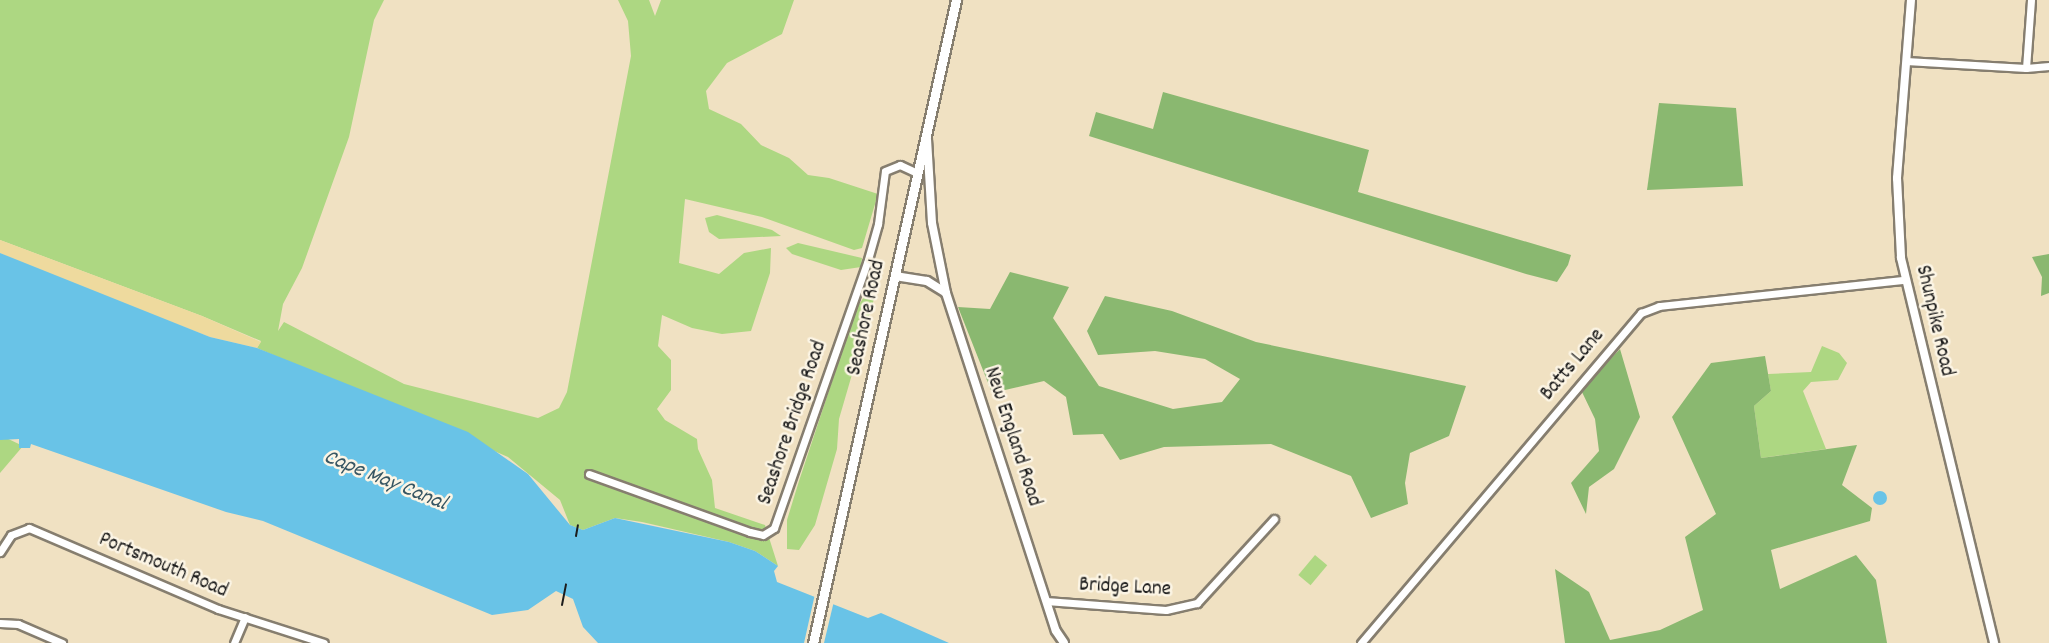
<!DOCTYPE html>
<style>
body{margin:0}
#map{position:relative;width:2049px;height:643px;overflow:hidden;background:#f0e1c2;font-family:Dekko,sans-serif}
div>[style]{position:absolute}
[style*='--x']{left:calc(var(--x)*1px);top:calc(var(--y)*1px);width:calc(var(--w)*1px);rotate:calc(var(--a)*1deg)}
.green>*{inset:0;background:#add782;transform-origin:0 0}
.forest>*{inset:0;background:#8ab870}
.sand>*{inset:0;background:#eeda9e}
.water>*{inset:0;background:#69c3e7}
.round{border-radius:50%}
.pier>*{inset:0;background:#f0e1c2}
.roads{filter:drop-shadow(2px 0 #867e6f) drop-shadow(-2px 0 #867e6f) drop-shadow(0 2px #867e6f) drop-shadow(0 -2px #867e6f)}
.minor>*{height:7px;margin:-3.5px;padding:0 3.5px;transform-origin:3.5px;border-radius:3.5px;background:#fff}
.tertiary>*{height:8px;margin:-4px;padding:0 4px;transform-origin:4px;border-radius:4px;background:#fff}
.secondary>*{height:9px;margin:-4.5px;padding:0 4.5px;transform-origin:4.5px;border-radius:4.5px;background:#fff}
.rail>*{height:2px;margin:-1px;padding:0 1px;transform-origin:1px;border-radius:1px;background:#1c1c1c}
span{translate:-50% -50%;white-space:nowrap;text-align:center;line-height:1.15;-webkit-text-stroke:5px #fcf5e5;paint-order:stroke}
.street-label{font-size:21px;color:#1c1c1c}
.water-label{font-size:22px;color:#375663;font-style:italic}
</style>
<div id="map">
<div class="green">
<div style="clip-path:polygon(0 0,384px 0,374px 20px,349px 137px,302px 268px,283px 304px,278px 331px,284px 322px,404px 384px,538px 418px,559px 408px,567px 392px,631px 56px,628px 21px,618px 0,649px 0,655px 16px,661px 0,794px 0,782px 34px,727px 63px,706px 91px,709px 109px,741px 124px,761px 145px,789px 158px,808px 175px,829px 178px,878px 194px,862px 248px,854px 250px,762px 217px,685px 199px,679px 263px,719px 274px,744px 253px,771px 248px,770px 273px,751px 331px,722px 334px,692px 328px,662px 315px,658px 346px,671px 360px,671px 390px,657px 409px,665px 420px,697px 439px,698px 449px,712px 480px,715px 508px,765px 525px,778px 566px,755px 551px,729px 542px,642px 522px,615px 518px,583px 530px,570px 525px,560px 500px,508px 457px,257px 348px,261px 341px,202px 316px,0 240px)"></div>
<div style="clip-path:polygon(717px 215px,772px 230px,781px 236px,719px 239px,709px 232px,705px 218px)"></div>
<div style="clip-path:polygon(798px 243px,862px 258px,861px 267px,841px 270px,792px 254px,786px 248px)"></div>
<div style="clip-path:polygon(883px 268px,839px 419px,837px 449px,815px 525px,799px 550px,787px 549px,787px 520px,799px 481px,856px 309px)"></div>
<div style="clip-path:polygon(1822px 346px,1839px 353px,1847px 363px,1838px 380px,1811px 382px,1803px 391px,1826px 449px,1761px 458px,1754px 406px,1771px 391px,1768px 374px,1811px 372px)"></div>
<div style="clip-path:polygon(0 435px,23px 446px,0 473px)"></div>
<div style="left:1315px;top:555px;width:16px;height:26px;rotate:40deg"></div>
</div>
<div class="forest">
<div style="clip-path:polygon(1163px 92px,1369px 150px,1358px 192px,1571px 255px,1568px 265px,1557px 282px,1526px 274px,1089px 136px,1096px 112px,1153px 129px)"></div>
<div style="clip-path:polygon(1659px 103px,1736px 108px,1743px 186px,1647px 190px)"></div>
<div style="clip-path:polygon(2049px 254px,2049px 293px,2041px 296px,2042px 277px,2032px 257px)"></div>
<div style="clip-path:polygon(1010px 272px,1069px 287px,1053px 318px,1099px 386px,1173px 409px,1222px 402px,1240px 379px,1205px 359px,1155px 351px,1098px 355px,1087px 331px,1105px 296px,1172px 311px,1256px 342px,1466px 386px,1449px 436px,1410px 453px,1405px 483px,1408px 504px,1371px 518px,1351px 476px,1271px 444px,1164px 447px,1120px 460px,1103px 434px,1073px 435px,1066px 397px,1044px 381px,992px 393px,958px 307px,990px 309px)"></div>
<div style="clip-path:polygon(1620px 349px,1640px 417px,1614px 469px,1589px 487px,1586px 514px,1571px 483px,1599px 451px,1595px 419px,1581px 390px)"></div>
<div style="clip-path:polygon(1765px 356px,1771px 391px,1754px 406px,1761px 458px,1857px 445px,1842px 485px,1872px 508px,1870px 521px,1771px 550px,1780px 589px,1856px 555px,1876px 580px,1887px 643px,1565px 643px,1555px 569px,1589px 592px,1610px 640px,1660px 630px,1703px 610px,1685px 537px,1716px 514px,1672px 417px,1711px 363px)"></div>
</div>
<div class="sand">
<div style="clip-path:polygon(0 240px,202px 316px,261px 342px,257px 348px,210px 337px,37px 270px,0 253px)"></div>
</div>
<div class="water">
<div style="clip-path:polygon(0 253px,210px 337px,257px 348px,468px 432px,528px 474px,570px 525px,583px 530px,615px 518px,729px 542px,755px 551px,778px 566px,774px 571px,777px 582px,868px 618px,881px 613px,949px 643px,598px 643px,583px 627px,573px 599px,556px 591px,528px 610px,492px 615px,263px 521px,226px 512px,31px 444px,30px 448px,19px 448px,19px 439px,0 440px)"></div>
<div class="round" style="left:1873px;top:491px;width:14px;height:14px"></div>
</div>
<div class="pier">
<div style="clip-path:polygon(815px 594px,834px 601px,824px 643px,804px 643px)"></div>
</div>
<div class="roads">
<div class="minor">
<div style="--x:2031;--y:0;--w:68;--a:94.2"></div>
<div style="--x:2026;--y:68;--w:23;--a:-5"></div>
<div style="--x:1906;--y:61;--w:120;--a:3.3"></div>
<div style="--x:589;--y:474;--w:171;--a:19.8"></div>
<div style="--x:750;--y:532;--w:13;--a:13"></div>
<div style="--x:763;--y:535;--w:13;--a:-32"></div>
<div style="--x:774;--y:528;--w:281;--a:-70.7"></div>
<div style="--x:867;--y:263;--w:41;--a:-74.2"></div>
<div style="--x:878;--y:224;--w:53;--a:-82.5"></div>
<div style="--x:885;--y:171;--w:16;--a:-22"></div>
<div style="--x:900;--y:165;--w:19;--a:25"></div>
<div style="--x:0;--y:552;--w:20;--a:-57"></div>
<div style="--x:11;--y:535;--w:19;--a:-21"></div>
<div style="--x:29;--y:528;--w:206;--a:23.2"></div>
<div style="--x:218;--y:609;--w:111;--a:17.8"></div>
<div style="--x:1046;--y:601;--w:120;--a:4.3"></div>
<div style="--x:1166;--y:610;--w:32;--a:-13"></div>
<div style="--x:1197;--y:603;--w:114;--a:-47.5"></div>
<div style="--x:0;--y:623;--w:18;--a:3"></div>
<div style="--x:18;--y:624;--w:48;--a:23.4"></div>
<div style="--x:234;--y:643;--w:28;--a:-67"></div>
<div style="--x:1361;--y:643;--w:433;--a:-49.7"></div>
<div style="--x:1641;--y:313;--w:19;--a:-21"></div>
<div style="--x:1659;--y:306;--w:246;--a:-6.1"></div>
</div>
<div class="tertiary">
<div style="--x:1911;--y:0;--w:179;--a:94.5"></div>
<div style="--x:1897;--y:178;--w:80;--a:87.1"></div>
<div style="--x:1901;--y:258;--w:396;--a:76.4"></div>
<div style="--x:927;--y:139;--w:84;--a:86.6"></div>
<div style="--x:932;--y:223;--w:71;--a:78.7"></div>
<div style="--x:895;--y:276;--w:32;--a:9"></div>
<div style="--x:927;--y:281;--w:22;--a:32"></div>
<div style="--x:946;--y:293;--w:355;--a:72"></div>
<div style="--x:1056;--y:631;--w:14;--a:56"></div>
</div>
<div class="secondary">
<div style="--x:813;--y:643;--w:659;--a:-77.46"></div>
</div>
</div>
<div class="rail">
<div style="--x:576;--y:536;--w:11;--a:-80"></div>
<div style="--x:562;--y:605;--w:21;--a:-79"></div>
</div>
<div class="street-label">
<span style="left:867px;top:318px;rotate:-78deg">Seashore Road</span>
<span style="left:1934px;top:321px;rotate:77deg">Shunpike Road</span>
<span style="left:1573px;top:365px;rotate:-50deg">Batts Lane</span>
<span style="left:793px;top:423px;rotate:-71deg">Seashore Bridge Road</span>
<span style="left:1012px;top:437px;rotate:72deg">New England Road</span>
<span style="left:163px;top:566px;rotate:23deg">Portsmouth Road</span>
<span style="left:1125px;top:588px;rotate:3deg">Bridge Lane</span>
</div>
<div class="water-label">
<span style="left:385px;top:481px;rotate:22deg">Cape May Canal</span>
</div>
</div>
